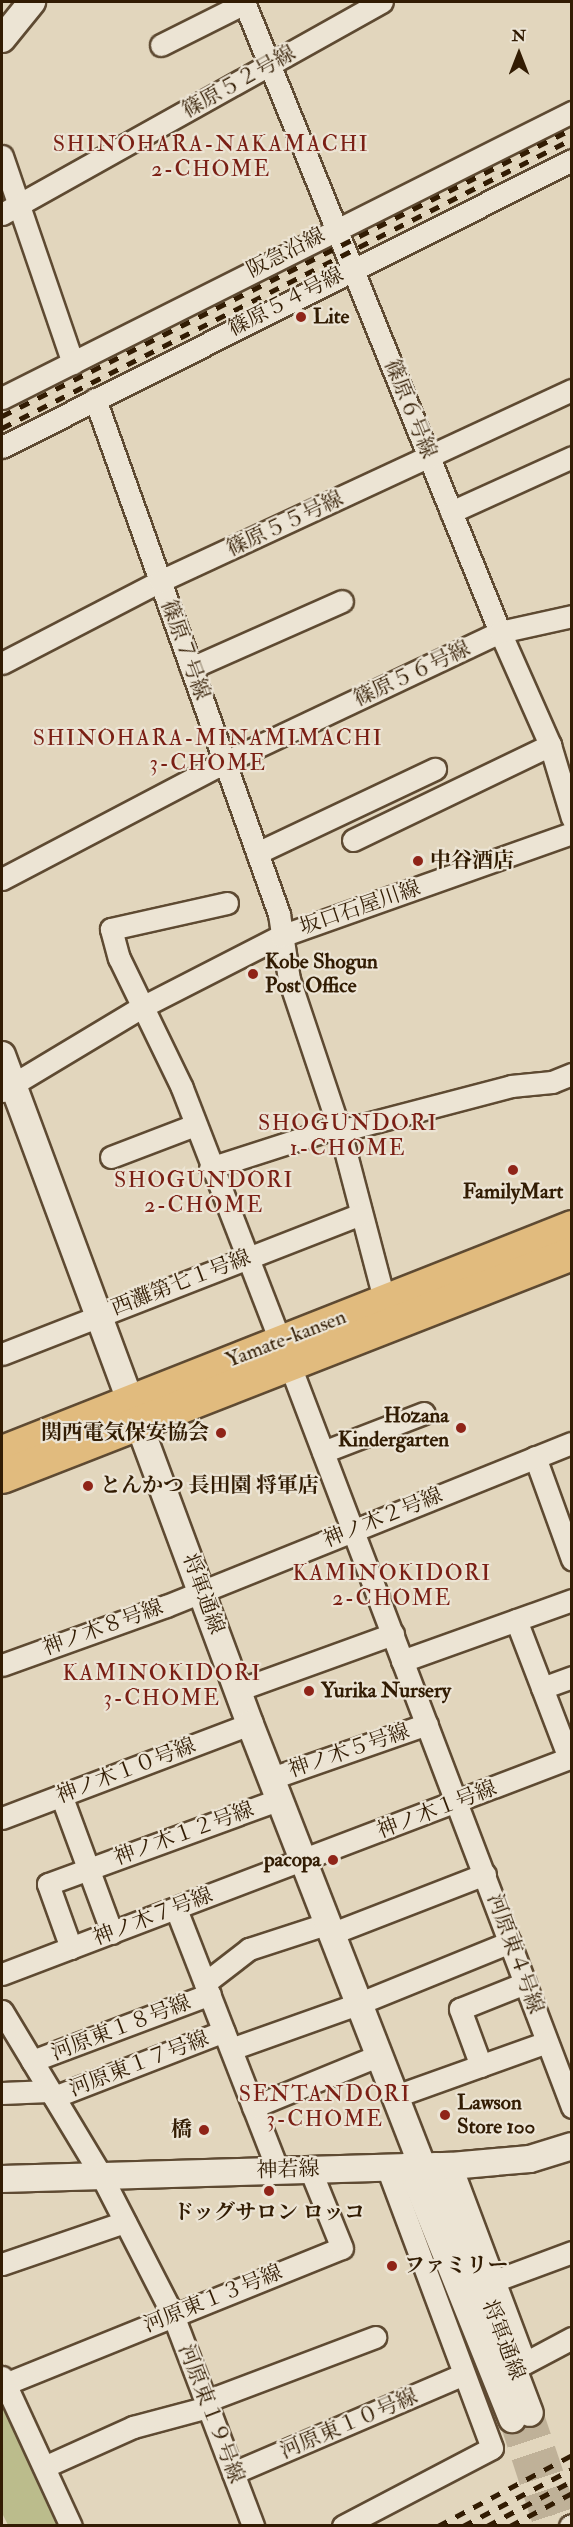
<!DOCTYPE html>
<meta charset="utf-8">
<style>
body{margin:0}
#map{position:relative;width:573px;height:2527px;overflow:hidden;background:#e2d6bd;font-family:"IM FELL Double Pica","Noto Serif JP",serif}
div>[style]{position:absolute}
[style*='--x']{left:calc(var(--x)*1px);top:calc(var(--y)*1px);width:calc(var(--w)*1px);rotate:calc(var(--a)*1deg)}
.green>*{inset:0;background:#bbbc8c}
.tertiary-tunnel>*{height:26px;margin-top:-13px;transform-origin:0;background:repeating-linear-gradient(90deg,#bfb198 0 26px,transparent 0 39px)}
.roads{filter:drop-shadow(2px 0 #5e4a32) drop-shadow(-2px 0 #5e4a32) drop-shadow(0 2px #5e4a32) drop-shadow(0 -2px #5e4a32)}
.minor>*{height:21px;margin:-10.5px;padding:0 10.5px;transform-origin:10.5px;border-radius:10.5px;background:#ece4d4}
.tertiary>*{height:26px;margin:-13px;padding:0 13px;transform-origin:13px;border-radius:13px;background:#ece4d4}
.primary>*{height:33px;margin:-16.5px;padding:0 16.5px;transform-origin:16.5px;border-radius:16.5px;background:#e1bb7e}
.rail>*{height:4.5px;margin-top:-2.25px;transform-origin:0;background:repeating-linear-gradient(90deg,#321c03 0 10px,transparent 0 20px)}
.dots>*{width:16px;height:16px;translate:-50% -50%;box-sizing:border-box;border:3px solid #ece4d4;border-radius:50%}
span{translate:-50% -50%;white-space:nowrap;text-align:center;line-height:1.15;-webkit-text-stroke:4.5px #ece4d4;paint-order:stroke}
.street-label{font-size:21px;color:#321c03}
.poi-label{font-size:21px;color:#321c03;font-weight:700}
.left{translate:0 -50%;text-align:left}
.right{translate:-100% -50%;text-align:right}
.neighbourhood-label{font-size:22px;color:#7a1f14;letter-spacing:1.5px}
.frame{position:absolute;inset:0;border:3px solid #321c03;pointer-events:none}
.north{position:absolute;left:489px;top:24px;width:60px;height:60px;-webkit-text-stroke:4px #ece4d4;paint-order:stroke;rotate:0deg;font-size:16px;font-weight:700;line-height:24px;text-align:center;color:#321c03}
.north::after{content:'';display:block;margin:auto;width:21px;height:27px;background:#321c03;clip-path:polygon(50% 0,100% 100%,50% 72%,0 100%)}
</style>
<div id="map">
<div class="green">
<div style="clip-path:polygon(2px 2402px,60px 2525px,8px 2525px,2px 2513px)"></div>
</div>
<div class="tertiary-tunnel">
<div style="--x:530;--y:2413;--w:119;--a:71.4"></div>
<div style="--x:512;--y:2419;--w:113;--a:71.9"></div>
</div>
<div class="roads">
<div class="minor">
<div style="--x:244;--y:2;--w:680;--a:67.89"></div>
<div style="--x:500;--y:632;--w:124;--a:66.1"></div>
<div style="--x:550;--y:745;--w:76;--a:73.2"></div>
<div style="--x:161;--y:45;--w:94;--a:-26.6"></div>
<div style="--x:2;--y:156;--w:219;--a:71.1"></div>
<div style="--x:2;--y:214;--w:435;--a:-29.2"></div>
<div style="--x:2;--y:398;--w:638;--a:-26.65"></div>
<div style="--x:95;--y:399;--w:547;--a:70.34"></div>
<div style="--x:279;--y:914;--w:66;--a:81.3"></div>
<div style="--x:289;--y:979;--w:160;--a:71.5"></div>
<div style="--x:340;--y:1131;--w:177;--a:75.3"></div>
<div style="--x:2;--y:447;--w:638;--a:-26.73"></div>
<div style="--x:451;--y:512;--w:133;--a:-24.4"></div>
<div style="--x:2;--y:663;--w:178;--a:-27.4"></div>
<div style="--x:160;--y:581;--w:454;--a:-24.9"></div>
<div style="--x:191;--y:668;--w:165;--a:-23.9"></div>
<div style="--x:353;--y:840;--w:219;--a:-25.7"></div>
<div style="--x:257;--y:853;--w:197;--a:-25.3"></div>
<div style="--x:2;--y:879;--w:252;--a:-27.7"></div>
<div style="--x:225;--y:762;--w:304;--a:-25.3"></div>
<div style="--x:500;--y:632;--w:74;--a:-12.5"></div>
<div style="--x:227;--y:903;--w:119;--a:167.4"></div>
<div style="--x:111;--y:929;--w:30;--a:75"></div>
<div style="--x:119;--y:958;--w:144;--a:64.1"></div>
<div style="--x:182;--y:1088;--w:271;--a:68.8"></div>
<div style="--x:2;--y:1091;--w:163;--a:-31"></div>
<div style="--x:142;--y:1007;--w:156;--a:-27.1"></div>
<div style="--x:281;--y:936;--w:309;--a:-19.5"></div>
<div style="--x:111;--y:1157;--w:90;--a:-20.9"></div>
<div style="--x:210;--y:1168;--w:124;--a:-17.9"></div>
<div style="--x:328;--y:1130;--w:12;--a:5"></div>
<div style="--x:340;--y:1131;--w:177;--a:-14.7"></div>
<div style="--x:511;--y:1086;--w:41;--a:-5.6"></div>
<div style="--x:552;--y:1082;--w:22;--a:-22"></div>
<div style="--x:2;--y:1354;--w:385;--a:-21.3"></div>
<div style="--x:289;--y:1363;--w:796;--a:69.17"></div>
<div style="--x:323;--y:1452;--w:108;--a:-21.1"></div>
<div style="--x:535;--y:1457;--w:109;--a:70.1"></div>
<div style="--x:516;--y:1620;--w:148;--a:69"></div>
<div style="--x:402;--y:1661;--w:181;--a:-19.7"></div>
<div style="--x:2;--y:1665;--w:174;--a:-19.8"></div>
<div style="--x:166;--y:1606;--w:437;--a:-21.9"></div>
<div style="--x:542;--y:1688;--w:32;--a:-20"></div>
<div style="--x:238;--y:1690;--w:165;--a:-19.9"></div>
<div style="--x:272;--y:1778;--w:164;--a:-19.2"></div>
<div style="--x:61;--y:1795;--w:147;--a:69.7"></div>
<div style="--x:2;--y:1818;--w:265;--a:-20.8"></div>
<div style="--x:176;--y:1909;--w:280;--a:68.7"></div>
<div style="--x:333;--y:1933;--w:163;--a:-21.2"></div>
<div style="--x:71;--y:1948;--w:68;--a:-109.8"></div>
<div style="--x:48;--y:1884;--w:247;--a:-20.1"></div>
<div style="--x:2;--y:1974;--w:610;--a:-20.84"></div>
<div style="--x:205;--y:1983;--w:56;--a:-37.7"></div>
<div style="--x:249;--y:1949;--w:84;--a:-18"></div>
<div style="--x:2;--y:2011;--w:192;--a:58.9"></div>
<div style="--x:101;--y:2175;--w:157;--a:62.8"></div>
<div style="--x:173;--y:2315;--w:226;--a:69.2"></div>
<div style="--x:231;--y:2049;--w:137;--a:-19.6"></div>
<div style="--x:360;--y:2003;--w:162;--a:-22.1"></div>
<div style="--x:32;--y:2061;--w:190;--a:-20.6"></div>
<div style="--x:481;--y:2066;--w:61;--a:-110.2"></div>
<div style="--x:460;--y:2009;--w:70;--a:-21.8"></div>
<div style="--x:2;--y:2093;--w:47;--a:-2.4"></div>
<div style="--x:396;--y:2096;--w:160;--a:-19.7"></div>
<div style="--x:54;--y:2097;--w:182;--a:-21.2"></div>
<div style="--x:253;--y:2107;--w:137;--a:-22.3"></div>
<div style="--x:451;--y:2166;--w:210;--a:69.4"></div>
<div style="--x:525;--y:2363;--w:53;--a:-28"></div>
<div style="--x:2;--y:2264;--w:130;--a:-18.9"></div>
<div style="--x:494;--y:2281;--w:83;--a:-20.4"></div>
<div style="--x:2;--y:2377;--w:164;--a:65.2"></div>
<div style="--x:5;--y:2384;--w:363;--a:-22"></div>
<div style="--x:342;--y:2248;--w:85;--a:-112.1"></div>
<div style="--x:206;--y:2401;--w:181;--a:-20.7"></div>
<div style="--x:44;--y:2467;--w:98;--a:-24.2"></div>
<div style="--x:133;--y:2427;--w:78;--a:-14.9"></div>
<div style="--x:233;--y:2473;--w:251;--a:-23.2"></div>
<div style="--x:343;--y:2526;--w:168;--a:-27.6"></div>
<div style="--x:492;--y:2448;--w:300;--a:-110.5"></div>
<div style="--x:570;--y:2526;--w:2;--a:-27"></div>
</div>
<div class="tertiary">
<div style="--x:2;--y:39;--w:48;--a:-51"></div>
<div style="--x:2;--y:1055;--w:713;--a:69.66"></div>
<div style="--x:250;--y:1724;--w:473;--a:68.7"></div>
<div style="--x:410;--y:2165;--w:274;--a:68.1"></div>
<div style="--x:436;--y:2166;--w:264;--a:69.2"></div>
<div style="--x:2;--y:2179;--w:449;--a:-1.7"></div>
<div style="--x:451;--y:2166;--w:79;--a:-5.1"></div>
<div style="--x:530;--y:2159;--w:44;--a:-17.2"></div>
</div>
<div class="primary">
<div style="--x:2;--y:1452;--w:613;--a:-21.54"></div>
<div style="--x:2;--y:1476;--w:612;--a:-21.37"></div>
</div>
</div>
<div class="rail">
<div style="--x:2;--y:416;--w:638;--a:-26.73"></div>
<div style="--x:2;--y:428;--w:639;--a:-26.89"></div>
<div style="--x:438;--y:2526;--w:152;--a:-27.9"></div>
<div style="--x:463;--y:2526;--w:123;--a:-27.6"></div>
<div style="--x:487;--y:2526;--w:96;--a:-27.9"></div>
<div style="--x:510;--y:2526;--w:70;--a:-28"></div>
</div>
<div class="dots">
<div style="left:301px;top:317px;background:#8f2418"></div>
<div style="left:418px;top:861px;background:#8f2418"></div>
<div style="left:253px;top:974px;background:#8f2418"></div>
<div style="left:513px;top:1170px;background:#8f2418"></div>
<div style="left:461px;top:1428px;background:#8f2418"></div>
<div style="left:221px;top:1433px;background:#8f2418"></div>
<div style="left:88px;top:1486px;background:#8f2418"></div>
<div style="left:309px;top:1691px;background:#8f2418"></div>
<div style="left:333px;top:1860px;background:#8f2418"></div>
<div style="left:445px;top:2115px;background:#8f2418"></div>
<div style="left:204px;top:2130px;background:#8f2418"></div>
<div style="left:269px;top:2191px;background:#8f2418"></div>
<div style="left:392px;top:2266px;background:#8f2418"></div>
</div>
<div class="street-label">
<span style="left:239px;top:82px;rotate:-29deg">篠原５２号線</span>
<span style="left:286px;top:253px;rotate:-27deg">阪急沿線</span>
<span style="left:286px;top:302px;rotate:-27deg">篠原５４号線</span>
<span style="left:410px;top:409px;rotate:68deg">篠原６号線</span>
<span style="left:285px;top:524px;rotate:-25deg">篠原５５号線</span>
<span style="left:185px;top:650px;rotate:70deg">篠原７号線</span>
<span style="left:412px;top:674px;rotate:-25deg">篠原５６号線</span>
<span style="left:360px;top:908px;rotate:-19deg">坂口石屋川線</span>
<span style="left:181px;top:1283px;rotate:-21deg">西灘第七１号線</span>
<span style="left:286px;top:1339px;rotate:-21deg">Yamate-kansen</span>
<span style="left:383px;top:1518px;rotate:-22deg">神ノ木２号線</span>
<span style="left:203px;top:1594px;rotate:70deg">将軍通線</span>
<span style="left:103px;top:1628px;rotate:-20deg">神ノ木８号線</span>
<span style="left:349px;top:1751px;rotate:-19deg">神ノ木５号線</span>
<span style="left:126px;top:1771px;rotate:-21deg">神ノ木１０号線</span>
<span style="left:437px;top:1810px;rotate:-21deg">神ノ木１号線</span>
<span style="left:184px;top:1834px;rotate:-20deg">神ノ木１２号線</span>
<span style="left:153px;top:1917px;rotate:-21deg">神ノ木７号線</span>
<span style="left:515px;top:1954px;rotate:70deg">河原東４号線</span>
<span style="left:121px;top:2028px;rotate:-21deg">河原東１８号線</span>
<span style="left:139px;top:2064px;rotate:-21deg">河原東１７号線</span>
<span style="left:288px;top:2170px;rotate:-2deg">神若線</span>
<span style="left:213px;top:2299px;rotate:-22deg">河原東１３号線</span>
<span style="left:503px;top:2340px;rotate:69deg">将軍通線</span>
<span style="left:211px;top:2414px;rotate:69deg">河原東１９号線</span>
<span style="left:349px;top:2424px;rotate:-23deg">河原東１０号線</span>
</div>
<div class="poi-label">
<span class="left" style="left:313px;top:317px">Lite</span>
<span class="left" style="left:430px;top:861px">中谷酒店</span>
<span class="left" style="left:265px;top:974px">Kobe Shogun<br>Post Office</span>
<span style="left:513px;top:1192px">FamilyMart</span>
<span class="right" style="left:449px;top:1428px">Hozana<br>Kindergarten</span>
<span class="right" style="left:209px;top:1433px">関西電気保安協会</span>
<span class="left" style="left:100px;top:1486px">とんかつ 長田園 将軍店</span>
<span class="left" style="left:321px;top:1691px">Yurika Nursery</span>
<span class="right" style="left:321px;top:1860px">pacopa</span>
<span class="left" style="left:457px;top:2115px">Lawson<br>Store 100</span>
<span class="right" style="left:192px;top:2130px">橋</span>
<span style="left:269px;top:2213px">ドッグサロン ロッコ</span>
<span class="left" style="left:404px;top:2266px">ファミリー</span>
</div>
<div class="neighbourhood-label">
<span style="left:211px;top:157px">SHINOHARA-NAKAMACHI<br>2-CHOME</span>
<span style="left:208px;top:751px">SHINOHARA-MINAMIMACHI<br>3-CHOME</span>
<span style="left:348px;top:1136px">SHOGUNDORI<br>1-CHOME</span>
<span style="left:204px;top:1193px">SHOGUNDORI<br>2-CHOME</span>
<span style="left:392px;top:1586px">KAMINOKIDORI<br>2-CHOME</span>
<span style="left:162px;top:1686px">KAMINOKIDORI<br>3-CHOME</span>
<span style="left:325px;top:2107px">SENTANDORI<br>3-CHOME</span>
</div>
<div class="frame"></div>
<div class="north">N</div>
</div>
